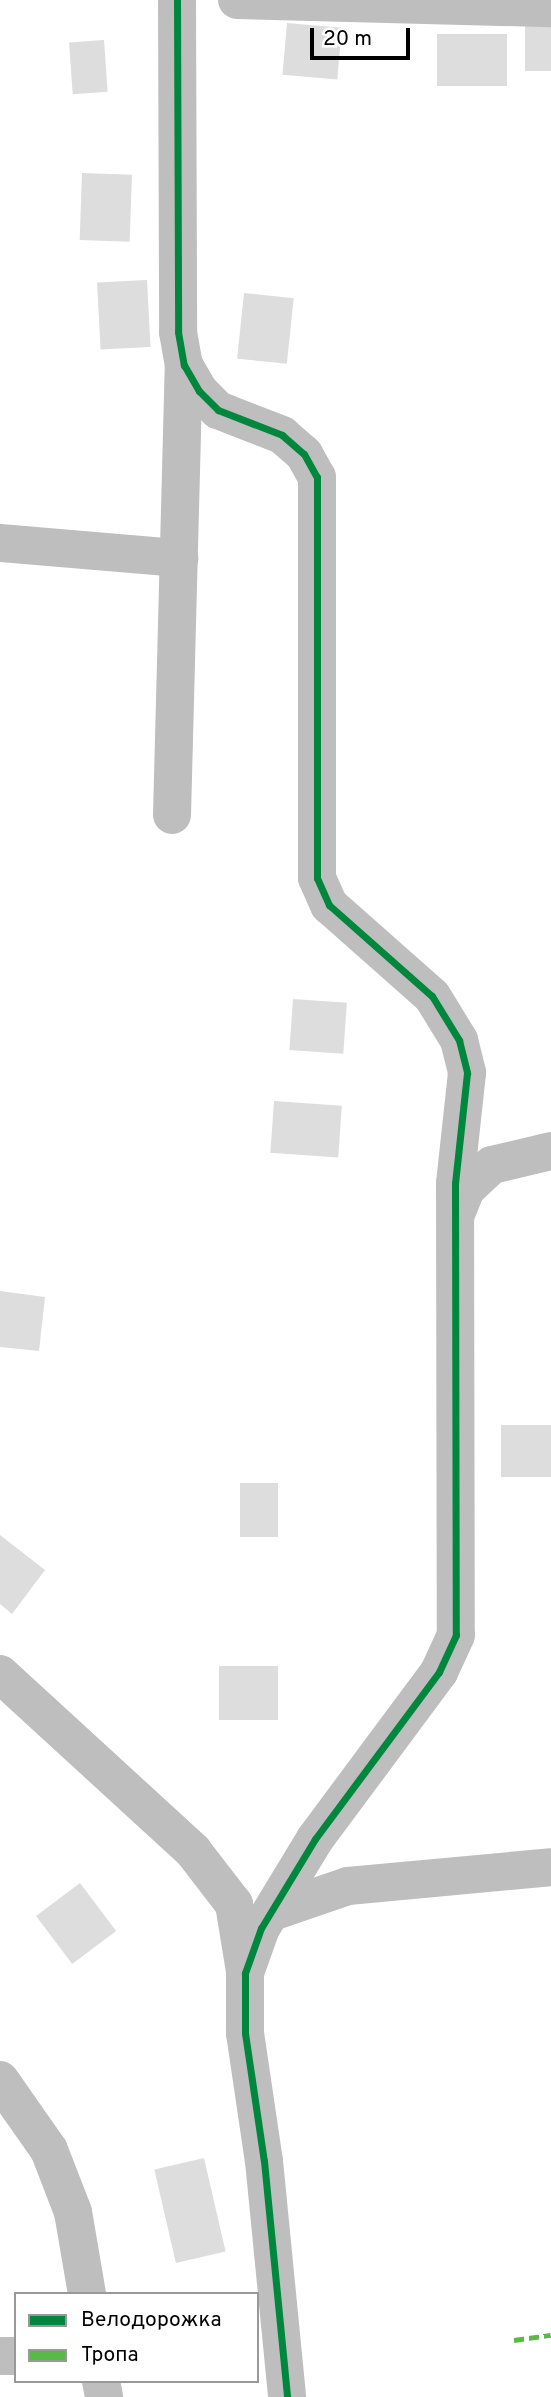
<!DOCTYPE html>
<meta charset="utf-8">
<style>
body{margin:0}
#map{position:relative;width:551px;height:2397px;overflow:hidden;background:#fff;font-family:Overpass,sans-serif}
div>[style]{position:absolute}
[style*='--x']{left:calc(var(--x)*1px);top:calc(var(--y)*1px);width:calc(var(--w)*1px);rotate:calc(var(--a)*1deg)}
.building>*{inset:0;background:#ddd;transform-origin:0 0}
.minor>*{height:38px;margin:-19px;padding:0 19px;transform-origin:19px;border-radius:19px;background:#bebebe}
.quiet>*{height:5px;margin-top:-2.5px;transform-origin:0;background:repeating-linear-gradient(90deg,#58b947 0 10px,transparent 0 15px)}
.cycleway>*{height:7px;margin:-3.5px;padding:0 3.5px;transform-origin:3.5px;border-radius:3.5px;background:#00873e}
span{translate:-50% -50%;white-space:nowrap;text-align:center;line-height:1.15;-webkit-text-stroke:6px #fff;paint-order:stroke}
.legend{position:absolute;left:14px;top:2292px;width:245px;height:91px;box-sizing:border-box;background:#fff;border:2px solid #999;margin:0;padding:9px 12px;list-style:none;font-size:21px;color:#000}
.legend li{display:flex;align-items:center;gap:14px;height:35px}
.legend b{width:35px;border:2px solid #999}
.scale{position:absolute;left:310px;top:28px;width:100px;height:32px;box-sizing:border-box;border:4px solid #000;border-top:0;padding-left:9px;font-size:21px;line-height:24px;white-space:nowrap;color:#000;-webkit-text-stroke:5px #fff;paint-order:stroke}
</style>
<div id="map">
<div class="building">
<div style="left:551px;top:17px;width:54px;height:26px;rotate:90deg"></div>
<div style="left:287px;top:23px;width:55px;height:52px;rotate:5deg"></div>
<div style="left:437px;top:34px;width:70px;height:52px"></div>
<div style="left:104px;top:40px;width:52px;height:35px;rotate:86deg"></div>
<div style="left:82px;top:173px;width:50px;height:67px;rotate:2deg"></div>
<div style="left:147px;top:280px;width:67px;height:50px;rotate:87deg"></div>
<div style="left:244px;top:293px;width:50px;height:66px;rotate:6deg"></div>
<div style="left:293px;top:999px;width:54px;height:51px;rotate:4deg"></div>
<div style="left:274px;top:1101px;width:68px;height:52px;rotate:4deg"></div>
<div style="clip-path:polygon(0 1291px,45px 1297px,39px 1351px,0 1347px)"></div>
<div style="left:551px;top:1425px;width:52px;height:50px;rotate:90deg"></div>
<div style="left:240px;top:1483px;width:38px;height:54px"></div>
<div style="clip-path:polygon(0 1535px,45px 1570px,12px 1614px,0 1604px)"></div>
<div style="left:219px;top:1666px;width:59px;height:54px"></div>
<div style="left:80px;top:1883px;width:60px;height:55px;rotate:53deg"></div>
<div style="left:204px;top:2158px;width:96px;height:51px;rotate:77deg"></div>
</div>
<div class="minor">
<div style="--x:177;--y:0;--w:332;--a:89.8"></div>
<div style="--x:178;--y:332;--w:34;--a:80"></div>
<div style="--x:184;--y:365;--w:30;--a:60"></div>
<div style="--x:199;--y:391;--w:27;--a:45"></div>
<div style="--x:218;--y:410;--w:69;--a:21.3"></div>
<div style="--x:282;--y:435;--w:29;--a:41"></div>
<div style="--x:304;--y:454;--w:26;--a:61"></div>
<div style="--x:317;--y:477;--w:401;--a:90"></div>
<div style="--x:317;--y:878;--w:30;--a:66"></div>
<div style="--x:329;--y:905;--w:137;--a:41.5"></div>
<div style="--x:432;--y:996;--w:52;--a:58.5"></div>
<div style="--x:459;--y:1040;--w:34;--a:76"></div>
<div style="--x:467;--y:1073;--w:111;--a:96.2"></div>
<div style="--x:455;--y:1183;--w:452;--a:89.9"></div>
<div style="--x:456;--y:1635;--w:41;--a:114.7"></div>
<div style="--x:439;--y:1672;--w:208;--a:126.6"></div>
<div style="--x:315;--y:1839;--w:104;--a:121.2"></div>
<div style="--x:261;--y:1928;--w:48;--a:109.6"></div>
<div style="--x:245;--y:1973;--w:60;--a:90"></div>
<div style="--x:245;--y:2033;--w:129;--a:81.6"></div>
<div style="--x:264;--y:2161;--w:237;--a:84.4"></div>
<div style="--x:237;--y:0;--w:314;--a:1.5"></div>
<div style="--x:0;--y:543;--w:180;--a:4.8"></div>
<div style="--x:172;--y:815;--w:450;--a:-88.5"></div>
<div style="--x:456;--y:1214;--w:27;--a:-68"></div>
<div style="--x:466;--y:1189;--w:35;--a:-43"></div>
<div style="--x:492;--y:1165;--w:61;--a:-13.3"></div>
<div style="--x:0;--y:1674;--w:262;--a:42.5"></div>
<div style="--x:193;--y:1851;--w:67;--a:52.3"></div>
<div style="--x:234;--y:1904;--w:68;--a:80.7"></div>
<div style="--x:275;--y:1911;--w:77;--a:-18.9"></div>
<div style="--x:348;--y:1886;--w:204;--a:-5.3"></div>
<div style="--x:0;--y:2080;--w:85;--a:55"></div>
<div style="--x:49;--y:2150;--w:66;--a:68.8"></div>
<div style="--x:73;--y:2212;--w:83;--a:80.3"></div>
<div style="--x:0;--y:2356;--w:16;--a:0"></div>
<div style="--x:101;--y:2381;--w:16;--a:79"></div>
</div>
<div class="quiet">
<div style="--x:514;--y:2340;--w:37;--a:-8"></div>
</div>
<div class="cycleway">
<div style="--x:177;--y:0;--w:332;--a:89.8"></div>
<div style="--x:178;--y:332;--w:34;--a:80"></div>
<div style="--x:184;--y:365;--w:30;--a:60"></div>
<div style="--x:199;--y:391;--w:27;--a:45"></div>
<div style="--x:218;--y:410;--w:69;--a:21.3"></div>
<div style="--x:282;--y:435;--w:29;--a:41"></div>
<div style="--x:304;--y:454;--w:26;--a:61"></div>
<div style="--x:317;--y:477;--w:401;--a:90"></div>
<div style="--x:317;--y:878;--w:30;--a:66"></div>
<div style="--x:329;--y:905;--w:137;--a:41.5"></div>
<div style="--x:432;--y:996;--w:52;--a:58.5"></div>
<div style="--x:459;--y:1040;--w:34;--a:76"></div>
<div style="--x:467;--y:1073;--w:111;--a:96.2"></div>
<div style="--x:455;--y:1183;--w:452;--a:89.9"></div>
<div style="--x:456;--y:1635;--w:41;--a:114.7"></div>
<div style="--x:439;--y:1672;--w:208;--a:126.6"></div>
<div style="--x:315;--y:1839;--w:104;--a:121.2"></div>
<div style="--x:261;--y:1928;--w:48;--a:109.6"></div>
<div style="--x:245;--y:1973;--w:60;--a:90"></div>
<div style="--x:245;--y:2033;--w:129;--a:81.6"></div>
<div style="--x:264;--y:2161;--w:237;--a:84.4"></div>
</div>
<ul class="legend">
<li><b style="height:9px;background:#00873e"></b>Велодорожка</li>
<li><b style="height:9px;background:#58b947"></b>Тропа</li>
</ul>
<div class="scale">20 m</div>
</div>
